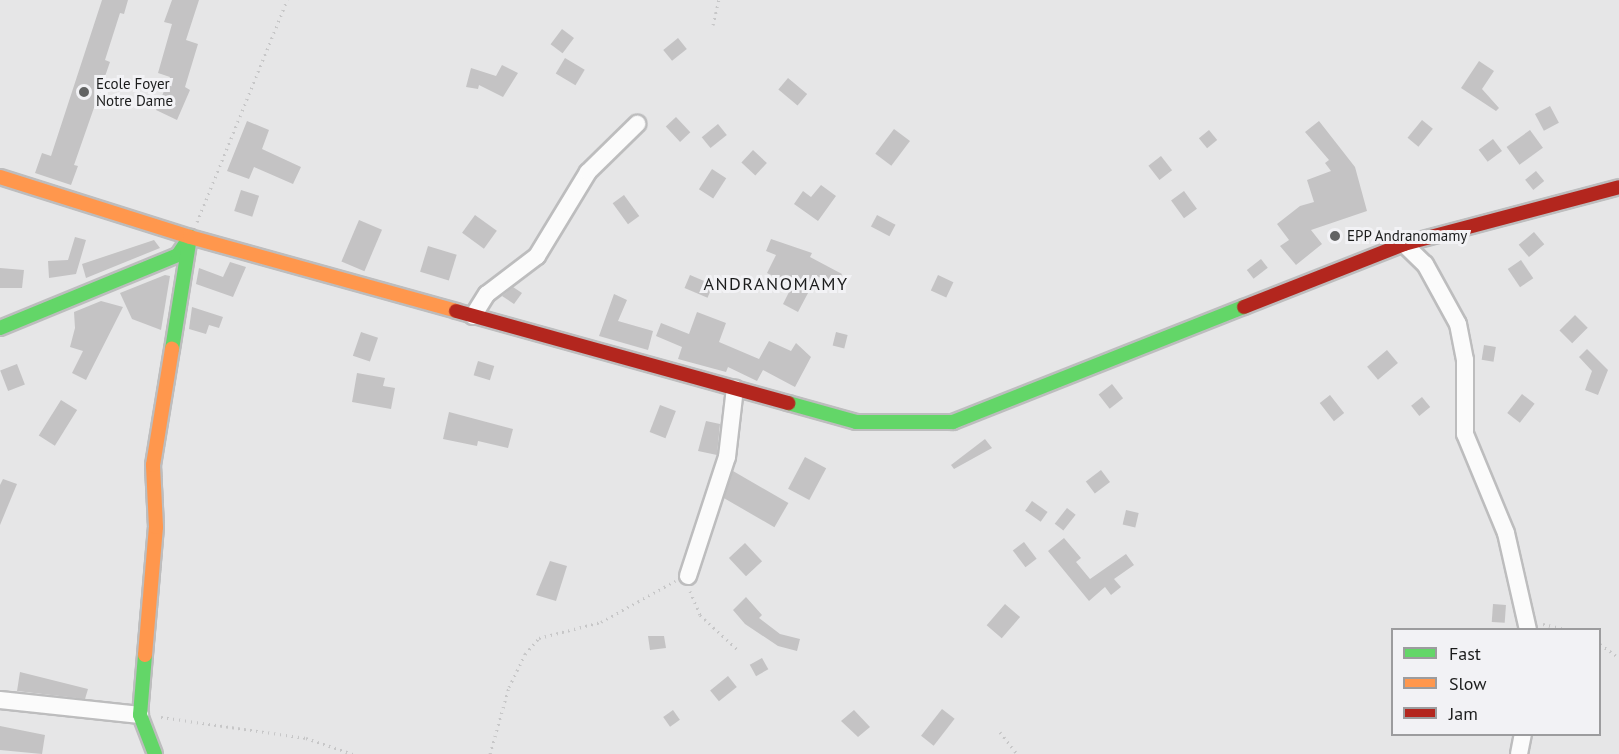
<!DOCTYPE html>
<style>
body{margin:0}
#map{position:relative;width:1619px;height:754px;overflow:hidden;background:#e6e6e7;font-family:"PT Sans",sans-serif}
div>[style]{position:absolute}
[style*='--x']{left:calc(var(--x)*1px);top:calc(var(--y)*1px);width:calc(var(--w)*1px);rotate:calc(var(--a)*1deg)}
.building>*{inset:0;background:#c4c3c4;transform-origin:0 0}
.path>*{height:3px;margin-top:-1.5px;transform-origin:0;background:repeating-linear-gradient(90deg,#c7c7c8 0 1.5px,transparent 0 6px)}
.roads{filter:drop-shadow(2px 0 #bdbdbe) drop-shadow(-2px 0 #bdbdbe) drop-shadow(0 2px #bdbdbe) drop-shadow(0 -2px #bdbdbe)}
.street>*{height:16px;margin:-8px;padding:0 8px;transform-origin:8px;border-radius:8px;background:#fbfbfb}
.fast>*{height:14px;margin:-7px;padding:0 7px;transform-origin:7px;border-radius:7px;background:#63d668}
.slow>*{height:14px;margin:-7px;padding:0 7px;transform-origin:7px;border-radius:7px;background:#ff974d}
.jam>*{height:14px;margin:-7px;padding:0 7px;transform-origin:7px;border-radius:7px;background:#b3261e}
.dots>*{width:16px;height:16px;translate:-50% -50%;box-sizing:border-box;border:3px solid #f2f2f5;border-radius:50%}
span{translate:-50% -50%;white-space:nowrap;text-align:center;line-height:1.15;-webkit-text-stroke:6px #f2f2f5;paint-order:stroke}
.poi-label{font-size:15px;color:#1b1c1c}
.left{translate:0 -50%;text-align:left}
.quarter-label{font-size:18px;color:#1b1c1c;letter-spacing:1.5px}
.legend{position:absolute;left:1391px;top:628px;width:210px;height:108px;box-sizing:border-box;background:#f2f2f5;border:2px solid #9c9c9e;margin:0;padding:8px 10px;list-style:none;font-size:18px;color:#1b1c1c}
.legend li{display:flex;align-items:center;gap:12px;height:30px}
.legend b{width:30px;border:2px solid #9c9c9e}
</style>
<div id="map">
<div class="building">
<div style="clip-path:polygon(102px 0,128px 0,124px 14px,120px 13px,105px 60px,110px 62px,74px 165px,78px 166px,71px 185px,35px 173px,42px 153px,51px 156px)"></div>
<div style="clip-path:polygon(172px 0,199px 0,186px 40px,198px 44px,185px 87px,190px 90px,177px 120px,156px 110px,170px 77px,158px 73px,172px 24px,164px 22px)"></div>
<div style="left:562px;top:29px;width:15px;height:19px;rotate:37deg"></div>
<div style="left:678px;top:38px;width:14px;height:19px;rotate:51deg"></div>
<div style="left:565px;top:58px;width:23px;height:18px;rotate:31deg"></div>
<div style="clip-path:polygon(1479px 61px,1494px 71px,1482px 89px,1499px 108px,1496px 111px,1461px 88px)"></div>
<div style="clip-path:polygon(502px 65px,518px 73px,503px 97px,479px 85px,478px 89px,466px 87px,471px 68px,496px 76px)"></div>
<div style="left:788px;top:78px;width:25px;height:15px;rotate:40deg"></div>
<div style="left:1550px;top:106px;width:19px;height:17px;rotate:62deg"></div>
<div style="left:676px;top:117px;width:21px;height:14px;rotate:47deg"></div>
<div style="left:1422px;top:120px;width:14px;height:23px;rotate:39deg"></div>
<div style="clip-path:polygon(247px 121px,269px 130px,262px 149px,301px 167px,293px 184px,254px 167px,249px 179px,227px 171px)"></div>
<div style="clip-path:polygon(1319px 121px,1355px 167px,1367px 211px,1311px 230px,1322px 244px,1296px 265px,1280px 246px,1289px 240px,1277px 224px,1300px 206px,1314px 202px,1307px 180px,1331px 171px,1325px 163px,1329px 160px,1305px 132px)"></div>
<div style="left:718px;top:124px;width:14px;height:21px;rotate:51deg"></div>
<div style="left:894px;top:129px;width:20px;height:31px;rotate:37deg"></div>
<div style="left:1209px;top:130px;width:13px;height:13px;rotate:51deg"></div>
<div style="left:1530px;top:130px;width:22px;height:29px;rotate:54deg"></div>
<div style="left:1493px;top:139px;width:15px;height:18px;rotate:53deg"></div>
<div style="left:753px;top:150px;width:19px;height:17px;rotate:43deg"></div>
<div style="left:1161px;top:156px;width:18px;height:16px;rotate:52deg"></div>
<div style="left:712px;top:169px;width:17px;height:24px;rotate:33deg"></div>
<div style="left:1536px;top:171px;width:13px;height:14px;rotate:51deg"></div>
<div style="clip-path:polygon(821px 185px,836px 196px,818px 221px,794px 204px,803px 191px,811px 197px)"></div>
<div style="left:241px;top:190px;width:19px;height:22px;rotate:18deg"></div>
<div style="left:1184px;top:191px;width:22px;height:16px;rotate:54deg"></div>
<div style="left:624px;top:195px;width:26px;height:14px;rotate:54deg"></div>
<div style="left:475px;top:215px;width:27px;height:22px;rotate:36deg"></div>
<div style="left:877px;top:215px;width:21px;height:13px;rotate:28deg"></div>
<div style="left:359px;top:220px;width:25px;height:45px;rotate:23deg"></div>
<div style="left:1534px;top:232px;width:16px;height:20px;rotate:50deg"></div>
<div style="clip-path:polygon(75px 237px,86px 240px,76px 274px,49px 278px,48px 261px,68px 260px)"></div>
<div style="clip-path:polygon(771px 239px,812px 253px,810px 257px,842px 274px,836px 286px,817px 276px,798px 312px,783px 304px,792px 286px,767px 273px,776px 255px,766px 251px)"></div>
<div style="clip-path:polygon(154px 240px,160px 248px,86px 278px,82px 264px)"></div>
<div style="left:428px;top:246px;width:30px;height:27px;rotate:17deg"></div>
<div style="left:1261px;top:259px;width:11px;height:18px;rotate:52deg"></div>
<div style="left:1521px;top:260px;width:22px;height:16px;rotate:56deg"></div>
<div style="clip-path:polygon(230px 262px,246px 267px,233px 297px,196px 284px,199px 268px,223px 277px)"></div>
<div style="clip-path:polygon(0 268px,24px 270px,22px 288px,0 288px)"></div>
<div style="clip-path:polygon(165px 275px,170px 276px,161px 330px,132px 319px,120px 293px)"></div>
<div style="left:690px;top:275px;width:25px;height:14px;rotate:23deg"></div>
<div style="left:938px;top:275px;width:17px;height:17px;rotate:25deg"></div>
<div style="clip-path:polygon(513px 287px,522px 293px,514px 304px,502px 296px)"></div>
<div style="clip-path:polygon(614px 294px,627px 300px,618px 321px,653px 331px,648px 350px,599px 336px)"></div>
<div style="clip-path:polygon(101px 301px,123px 307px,86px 380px,72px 373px,83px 351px,70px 347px,75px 328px,74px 312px)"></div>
<div style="clip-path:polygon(192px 307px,223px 317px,219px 328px,209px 325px,206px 334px,189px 329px)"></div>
<div style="clip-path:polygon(697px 312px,726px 323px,719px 342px,759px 359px,769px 341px,791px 351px,796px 343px,811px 357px,795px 387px,763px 370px,757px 381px,728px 367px,726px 372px,678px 359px,682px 347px,656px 336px,661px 323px,689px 334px)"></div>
<div style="left:1575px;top:315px;width:18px;height:22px;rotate:45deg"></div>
<div style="left:361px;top:332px;width:18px;height:25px;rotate:19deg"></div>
<div style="left:836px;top:332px;width:12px;height:14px;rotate:14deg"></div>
<div style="left:1484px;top:345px;width:12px;height:15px;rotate:9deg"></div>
<div style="clip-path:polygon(1587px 349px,1608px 370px,1598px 395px,1585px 390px,1592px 371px,1579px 357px)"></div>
<div style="left:1387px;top:350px;width:17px;height:26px;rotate:50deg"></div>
<div style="left:478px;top:361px;width:17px;height:15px;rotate:17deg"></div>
<div style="left:17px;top:364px;width:22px;height:18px;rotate:69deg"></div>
<div style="clip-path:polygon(357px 373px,385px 378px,383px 386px,395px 388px,391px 409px,352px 402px)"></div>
<div style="left:1112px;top:384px;width:18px;height:17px;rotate:52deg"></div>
<div style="left:1522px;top:394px;width:16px;height:24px;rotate:38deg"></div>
<div style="left:1330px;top:395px;width:23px;height:13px;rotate:52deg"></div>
<div style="left:1422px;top:397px;width:13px;height:14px;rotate:51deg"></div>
<div style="left:61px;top:400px;width:19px;height:42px;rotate:32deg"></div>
<div style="left:660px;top:405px;width:17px;height:29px;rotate:21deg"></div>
<div style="clip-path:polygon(449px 412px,513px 429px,508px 448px,478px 441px,477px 446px,443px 439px)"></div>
<div style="clip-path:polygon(706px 421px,720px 424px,717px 455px,698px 451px)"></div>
<div style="clip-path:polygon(985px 439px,992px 448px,954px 469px,951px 465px)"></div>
<div style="left:805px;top:457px;width:24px;height:36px;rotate:28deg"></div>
<div style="left:1101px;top:470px;width:15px;height:19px;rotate:53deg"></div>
<div style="left:733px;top:471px;width:64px;height:28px;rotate:30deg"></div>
<div style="clip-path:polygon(3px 479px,17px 484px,0 525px,0 485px)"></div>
<div style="left:1032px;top:501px;width:19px;height:12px;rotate:35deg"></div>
<div style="left:1067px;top:508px;width:11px;height:20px;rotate:38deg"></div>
<div style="left:1126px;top:510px;width:13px;height:15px;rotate:13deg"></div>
<div style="clip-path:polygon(1064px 538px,1081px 558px,1076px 562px,1090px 579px,1126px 554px,1134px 565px,1114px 579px,1121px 587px,1111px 595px,1105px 587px,1089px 601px,1048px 551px)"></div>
<div style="left:1024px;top:542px;width:21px;height:14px;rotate:53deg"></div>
<div style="left:745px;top:543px;width:25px;height:22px;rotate:47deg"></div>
<div style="clip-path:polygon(550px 561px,567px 566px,556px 601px,536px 595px)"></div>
<div style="clip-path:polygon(746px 597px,762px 615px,759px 618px,780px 634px,800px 639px,797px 651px,778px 646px,745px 624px,733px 610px)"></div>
<div style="left:1005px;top:604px;width:20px;height:28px;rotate:41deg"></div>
<div style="left:1493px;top:604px;width:13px;height:18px;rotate:4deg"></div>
<div style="clip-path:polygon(648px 636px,664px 636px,666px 648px,650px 650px)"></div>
<div style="left:762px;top:658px;width:13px;height:14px;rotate:61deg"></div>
<div style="clip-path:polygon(20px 672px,88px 689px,85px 699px,17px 691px)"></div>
<div style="left:728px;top:676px;width:14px;height:23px;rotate:51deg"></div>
<div style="left:942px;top:709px;width:16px;height:34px;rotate:38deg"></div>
<div style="left:673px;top:710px;width:12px;height:12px;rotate:55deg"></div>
<div style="clip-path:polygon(854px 710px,870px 727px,858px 737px,841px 721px)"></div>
<div style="clip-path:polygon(0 726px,45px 735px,42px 754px,0 750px)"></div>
</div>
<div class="path">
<div style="--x:713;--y:25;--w:26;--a:-77"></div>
<div style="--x:197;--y:222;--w:240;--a:-67.9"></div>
<div style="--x:690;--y:591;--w:26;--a:67"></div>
<div style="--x:700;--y:615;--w:50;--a:42.6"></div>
<div style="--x:1543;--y:624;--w:27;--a:13"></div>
<div style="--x:1600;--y:644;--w:24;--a:36"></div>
<div style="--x:161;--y:717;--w:147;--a:8.2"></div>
<div style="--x:306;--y:738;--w:50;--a:18.8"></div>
<div style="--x:1000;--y:732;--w:28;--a:52"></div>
<div style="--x:490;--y:754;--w:70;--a:-74.2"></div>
<div style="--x:509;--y:687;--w:37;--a:-64"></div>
<div style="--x:525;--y:654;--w:21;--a:-49"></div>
<div style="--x:539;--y:638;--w:64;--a:-14.5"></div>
<div style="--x:601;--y:622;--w:85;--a:-29"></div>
</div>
<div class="roads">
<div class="street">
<div style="--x:1404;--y:244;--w:29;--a:44"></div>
<div style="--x:1425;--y:264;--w:68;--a:61.2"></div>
<div style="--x:1458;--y:324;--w:37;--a:79"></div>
<div style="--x:1465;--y:360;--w:74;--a:90"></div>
<div style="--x:1465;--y:434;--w:107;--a:67.5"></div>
<div style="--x:1506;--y:533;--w:99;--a:77.2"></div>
<div style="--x:473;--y:316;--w:26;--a:-58"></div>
<div style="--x:487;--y:294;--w:63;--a:-37.2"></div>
<div style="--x:537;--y:256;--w:98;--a:-58.7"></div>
<div style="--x:588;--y:172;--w:69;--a:-44.4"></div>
<div style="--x:688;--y:576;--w:125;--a:-71.9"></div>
<div style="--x:727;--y:457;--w:69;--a:-83.4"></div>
<div style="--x:0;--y:700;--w:141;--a:6.1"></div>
<div style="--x:1519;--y:754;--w:20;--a:-79"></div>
</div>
<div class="fast">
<div style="--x:0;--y:328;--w:192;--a:-22.3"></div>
<div style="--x:178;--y:255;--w:22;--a:-56"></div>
<div style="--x:190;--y:237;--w:113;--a:99.1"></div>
<div style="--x:788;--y:403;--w:71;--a:15.6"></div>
<div style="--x:856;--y:422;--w:97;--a:0"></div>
<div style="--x:953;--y:422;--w:313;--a:-21.6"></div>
<div style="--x:145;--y:655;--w:60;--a:94.8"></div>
<div style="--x:140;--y:715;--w:42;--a:69"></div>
</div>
<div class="slow">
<div style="--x:0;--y:177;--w:199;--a:17.5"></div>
<div style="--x:190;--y:237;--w:276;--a:15.5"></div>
<div style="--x:145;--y:655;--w:128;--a:-85.1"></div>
<div style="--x:156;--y:527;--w:62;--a:-92.8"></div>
<div style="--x:153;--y:465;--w:118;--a:-80.7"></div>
</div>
<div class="jam">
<div style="--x:1244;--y:307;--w:172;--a:-21.5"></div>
<div style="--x:1404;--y:244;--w:222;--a:-14.8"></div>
<div style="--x:456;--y:311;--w:345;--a:15.5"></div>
</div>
</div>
<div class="dots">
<div style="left:84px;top:92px;background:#626363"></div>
<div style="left:1335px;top:236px;background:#626363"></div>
</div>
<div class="poi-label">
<span class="left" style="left:96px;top:92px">Ecole Foyer<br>Notre Dame</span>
<span class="left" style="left:1347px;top:236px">EPP Andranomamy</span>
</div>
<div class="quarter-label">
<span style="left:776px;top:284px">ANDRANOMAMY</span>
</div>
<ul class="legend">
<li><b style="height:8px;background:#63d668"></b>Fast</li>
<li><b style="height:8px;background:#ff974d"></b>Slow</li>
<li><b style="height:8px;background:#b3261e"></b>Jam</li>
</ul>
</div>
